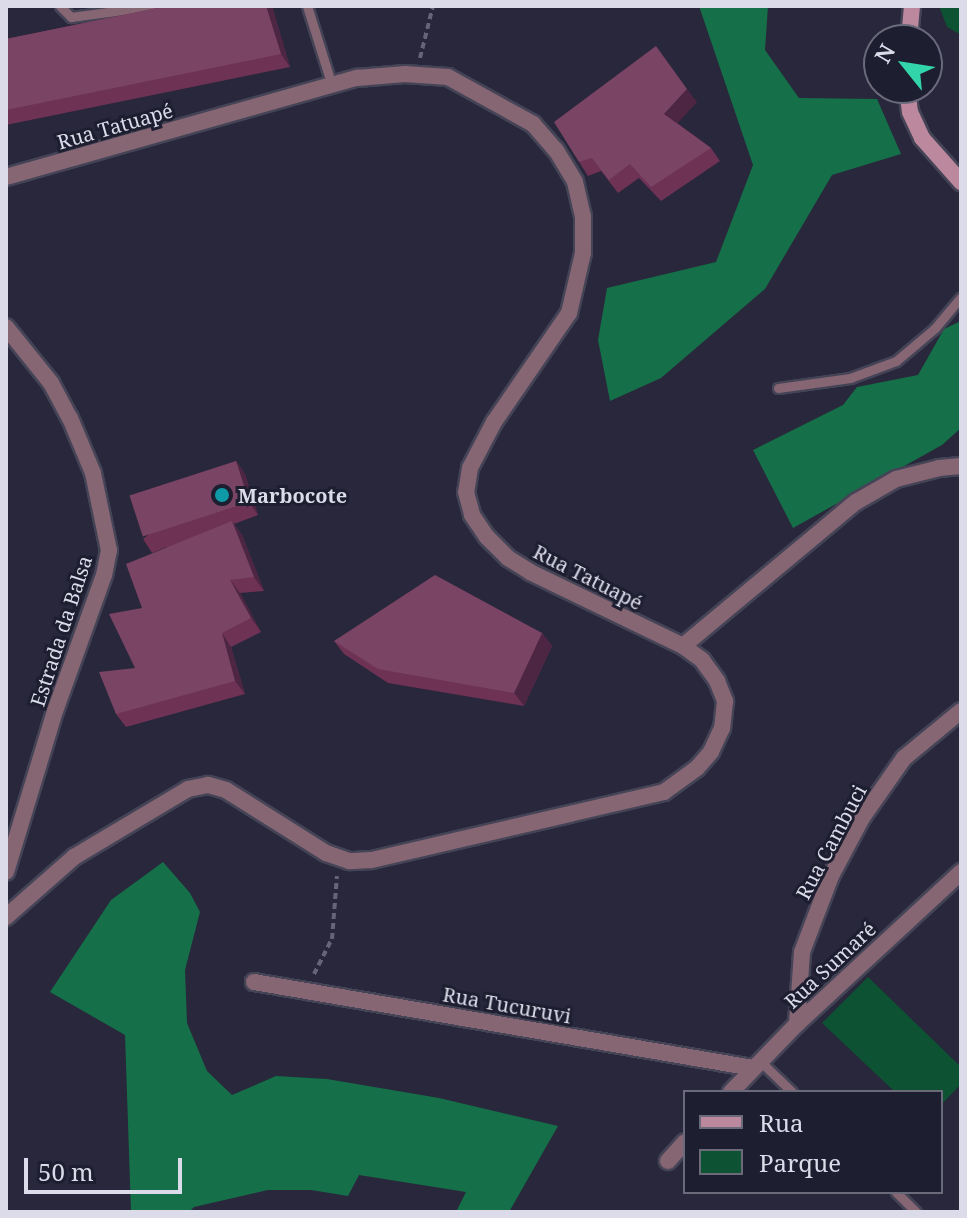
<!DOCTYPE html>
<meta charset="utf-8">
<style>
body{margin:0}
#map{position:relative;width:967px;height:1218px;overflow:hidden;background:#28273b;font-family:"Noto Serif",serif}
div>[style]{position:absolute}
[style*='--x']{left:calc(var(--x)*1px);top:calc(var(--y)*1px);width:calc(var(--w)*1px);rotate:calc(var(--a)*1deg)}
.green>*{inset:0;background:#0c5233}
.forest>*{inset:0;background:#156f48}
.path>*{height:4px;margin-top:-2px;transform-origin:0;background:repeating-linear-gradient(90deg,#666577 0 6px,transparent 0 10px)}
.roads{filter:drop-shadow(2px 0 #454457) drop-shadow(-2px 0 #454457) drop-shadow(0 2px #454457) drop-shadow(0 -2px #454457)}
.service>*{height:9px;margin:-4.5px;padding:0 4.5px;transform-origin:4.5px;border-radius:4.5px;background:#876674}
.minor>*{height:16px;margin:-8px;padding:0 8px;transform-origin:8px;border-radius:8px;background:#876674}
.secondary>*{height:16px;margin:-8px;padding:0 8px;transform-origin:8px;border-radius:8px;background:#bc889e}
.wall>*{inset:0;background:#6e3255}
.shaded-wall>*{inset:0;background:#4d2644}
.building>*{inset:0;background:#7a4465;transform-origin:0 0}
.dots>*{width:22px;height:22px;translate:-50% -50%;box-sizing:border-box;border:4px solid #1e1e31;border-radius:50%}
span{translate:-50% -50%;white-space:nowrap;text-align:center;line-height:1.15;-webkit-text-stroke:6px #1e1e31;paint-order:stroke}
.street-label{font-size:20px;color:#dbdbe9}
.poi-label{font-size:20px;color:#dbdbe9;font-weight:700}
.left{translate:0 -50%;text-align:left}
.frame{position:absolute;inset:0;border:8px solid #dbdbe9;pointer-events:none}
.legend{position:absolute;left:683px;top:1090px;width:260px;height:104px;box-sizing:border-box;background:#1e1e31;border:2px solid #6a6a7b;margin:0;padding:10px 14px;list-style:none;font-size:24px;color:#dbdbe9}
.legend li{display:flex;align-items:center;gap:16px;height:40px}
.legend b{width:40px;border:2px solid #6a6a7b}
.north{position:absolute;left:863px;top:24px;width:80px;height:80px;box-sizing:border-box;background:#1e1e31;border:2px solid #6a6a7b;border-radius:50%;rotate:300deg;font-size:22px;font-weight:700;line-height:32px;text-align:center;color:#dbdbe9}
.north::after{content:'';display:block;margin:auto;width:28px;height:36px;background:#32d4a9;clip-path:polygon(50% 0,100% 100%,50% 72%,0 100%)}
.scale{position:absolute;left:24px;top:1158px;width:158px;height:36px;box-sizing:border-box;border:4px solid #dbdbe9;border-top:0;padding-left:10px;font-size:24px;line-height:28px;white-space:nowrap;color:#dbdbe9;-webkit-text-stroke:6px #1e1e31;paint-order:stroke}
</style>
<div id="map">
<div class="green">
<div style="clip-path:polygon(939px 6px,961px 6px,961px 35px,947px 27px)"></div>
<div style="clip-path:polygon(868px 977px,961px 1067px,961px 1084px,941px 1105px,941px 1092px,895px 1092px,822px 1023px)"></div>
</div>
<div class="forest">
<div style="clip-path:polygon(699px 6px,768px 6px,765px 50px,799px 98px,877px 99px,901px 154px,832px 175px,765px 289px,661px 378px,610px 401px,598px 340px,607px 288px,716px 262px,753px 165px)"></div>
<div style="clip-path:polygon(961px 321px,961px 428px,942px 445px,793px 528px,753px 450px,843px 405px,857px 387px,918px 375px,944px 329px)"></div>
<div style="clip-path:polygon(163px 862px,190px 893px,200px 912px,185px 970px,187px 1023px,207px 1071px,232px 1095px,276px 1076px,327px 1079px,439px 1098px,558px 1126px,509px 1212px,456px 1212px,466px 1192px,359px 1175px,348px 1196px,311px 1190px,268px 1190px,194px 1207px,189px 1212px,131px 1212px,125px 1035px,50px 992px,111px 900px)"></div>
</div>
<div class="path">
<div style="--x:420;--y:58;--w:54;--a:-76"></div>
<div style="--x:314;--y:974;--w:39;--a:-63"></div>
<div style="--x:332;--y:939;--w:63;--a:-85.5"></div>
</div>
<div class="roads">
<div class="service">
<div style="--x:60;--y:6;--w:16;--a:45"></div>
<div style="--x:71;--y:17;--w:82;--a:-7.7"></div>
<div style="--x:307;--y:6;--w:84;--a:72.6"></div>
<div style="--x:778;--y:388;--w:73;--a:-7.9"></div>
<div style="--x:850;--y:378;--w:49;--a:-20.3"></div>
<div style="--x:896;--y:361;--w:51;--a:-40.2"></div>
<div style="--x:935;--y:328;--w:40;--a:-50"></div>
<div style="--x:760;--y:1061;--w:45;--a:44.1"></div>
<div style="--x:896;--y:1192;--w:28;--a:45"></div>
</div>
<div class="minor">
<div style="--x:6;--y:177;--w:365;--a:-15.8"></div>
<div style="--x:357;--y:78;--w:48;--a:-4.8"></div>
<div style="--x:405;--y:74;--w:43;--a:4"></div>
<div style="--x:448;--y:77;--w:97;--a:28.9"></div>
<div style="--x:533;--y:124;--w:35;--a:49"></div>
<div style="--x:556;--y:150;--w:37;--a:59"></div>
<div style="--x:575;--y:182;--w:36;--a:77"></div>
<div style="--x:583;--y:217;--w:36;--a:90"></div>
<div style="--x:583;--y:253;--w:62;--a:103.1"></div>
<div style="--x:569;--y:313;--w:132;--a:124.5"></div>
<div style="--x:494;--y:422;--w:52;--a:117.6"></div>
<div style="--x:470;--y:468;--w:24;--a:99"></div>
<div style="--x:466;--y:492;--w:24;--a:75"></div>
<div style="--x:472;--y:515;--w:27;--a:56"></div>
<div style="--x:487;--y:537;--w:30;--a:45"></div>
<div style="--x:508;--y:558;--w:26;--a:32"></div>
<div style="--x:530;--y:572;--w:170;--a:25.8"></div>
<div style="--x:683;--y:646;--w:24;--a:36"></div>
<div style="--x:702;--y:660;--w:26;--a:54"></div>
<div style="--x:717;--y:681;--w:22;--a:68"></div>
<div style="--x:725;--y:701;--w:27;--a:96"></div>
<div style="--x:722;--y:728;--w:26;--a:115"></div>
<div style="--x:711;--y:752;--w:21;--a:131"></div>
<div style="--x:697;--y:768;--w:41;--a:144"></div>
<div style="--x:664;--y:792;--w:301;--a:166.9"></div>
<div style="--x:371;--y:860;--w:22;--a:177"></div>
<div style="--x:349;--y:861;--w:24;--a:-161"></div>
<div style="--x:326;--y:853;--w:118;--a:-147.8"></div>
<div style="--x:226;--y:790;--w:19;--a:-164"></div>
<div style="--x:208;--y:785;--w:20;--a:169"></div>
<div style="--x:188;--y:789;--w:133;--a:149.2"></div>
<div style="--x:74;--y:857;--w:91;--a:138.6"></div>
<div style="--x:6;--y:327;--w:72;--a:51.2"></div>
<div style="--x:51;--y:383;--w:40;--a:62"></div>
<div style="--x:70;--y:418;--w:60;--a:67.3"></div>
<div style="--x:93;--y:473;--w:79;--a:78.3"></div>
<div style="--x:109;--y:550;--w:25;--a:101"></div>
<div style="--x:104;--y:575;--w:145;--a:109.8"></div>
<div style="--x:55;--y:711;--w:168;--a:106.9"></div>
<div style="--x:683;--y:646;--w:225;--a:-39.8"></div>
<div style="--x:856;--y:502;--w:46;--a:-29.9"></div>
<div style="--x:896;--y:479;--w:44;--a:-14.3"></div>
<div style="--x:939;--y:468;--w:22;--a:-5"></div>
<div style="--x:254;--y:982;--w:506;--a:9.78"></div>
<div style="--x:797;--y:1024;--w:72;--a:-86"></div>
<div style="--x:802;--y:952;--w:81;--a:-69.1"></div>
<div style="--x:831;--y:876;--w:66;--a:-61.9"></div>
<div style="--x:862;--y:818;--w:73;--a:-55"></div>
<div style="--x:904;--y:758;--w:74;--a:-39.5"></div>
<div style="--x:731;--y:1092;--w:95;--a:-45.9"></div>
<div style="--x:797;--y:1024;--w:224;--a:-42.8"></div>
<div style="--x:668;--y:1161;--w:25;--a:-48"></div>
</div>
<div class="secondary">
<div style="--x:909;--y:40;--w:34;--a:-85"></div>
<div style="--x:907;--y:88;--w:24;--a:83"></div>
<div style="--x:910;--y:112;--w:29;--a:65"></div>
<div style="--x:922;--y:138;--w:59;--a:48.4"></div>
</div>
</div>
<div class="wall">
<div style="clip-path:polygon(167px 6px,272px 6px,290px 67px,6px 125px,6px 39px)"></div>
<div style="clip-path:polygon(697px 102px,677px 123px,711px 148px,720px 161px,661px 201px,639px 178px,618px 193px,601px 171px,588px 176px,579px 162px)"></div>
<div style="clip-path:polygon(236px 461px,245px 474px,258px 515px,234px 524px,242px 535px,264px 591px,240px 593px,261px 632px,231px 647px,245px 694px,126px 727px,116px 714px,135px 668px,142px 608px,167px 547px,152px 553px,143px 539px)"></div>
<div style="clip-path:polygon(542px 633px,552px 646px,524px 706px,388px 683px,344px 654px,334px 641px)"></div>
</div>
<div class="shaded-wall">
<div style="clip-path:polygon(266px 6px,272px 6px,290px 67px,281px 54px)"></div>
<div style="clip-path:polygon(687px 89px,697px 102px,674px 127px,664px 114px)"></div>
<div style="clip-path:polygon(236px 461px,245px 474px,258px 515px,249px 502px)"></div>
<div style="clip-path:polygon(232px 521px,242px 535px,264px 591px,254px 577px)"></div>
<div style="clip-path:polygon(230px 580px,240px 593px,261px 632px,251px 618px)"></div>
<div style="clip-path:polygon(222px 633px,231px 647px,245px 694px,235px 681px)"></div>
<div style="clip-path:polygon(542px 633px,552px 646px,524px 706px,514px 693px)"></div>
</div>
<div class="building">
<div style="clip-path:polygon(167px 6px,266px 6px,281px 54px,6px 110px,6px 39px)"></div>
<div style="clip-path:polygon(656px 46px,687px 89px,664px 114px,711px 148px,651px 187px,630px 164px,609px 180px,592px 158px,579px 162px,554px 122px)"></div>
<div style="left:236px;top:461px;width:43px;height:112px;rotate:72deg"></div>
<div style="clip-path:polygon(232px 521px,254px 577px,230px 580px,251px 618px,222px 633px,235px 681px,116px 714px,99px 672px,135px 668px,109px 614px,142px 608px,126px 564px)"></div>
<div style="clip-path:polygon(435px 575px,542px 633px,514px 693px,378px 669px,334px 641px)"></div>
</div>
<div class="dots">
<div style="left:222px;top:495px;background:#0f9aa8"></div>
</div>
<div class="street-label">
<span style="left:115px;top:126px;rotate:-16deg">Rua Tatuapé</span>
<span style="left:588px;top:577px;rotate:27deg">Rua Tatuapé</span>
<span style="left:61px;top:631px;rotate:-72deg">Estrada da Balsa</span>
<span style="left:831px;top:842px;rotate:-62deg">Rua Cambuci</span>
<span style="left:830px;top:965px;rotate:-43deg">Rua Sumaré</span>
<span style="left:507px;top:1005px;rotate:10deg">Rua Tucuruvi</span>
</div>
<div class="poi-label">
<span class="left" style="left:238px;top:495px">Marbocote</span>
</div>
<div class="frame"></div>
<ul class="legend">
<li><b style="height:10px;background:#bc889e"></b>Rua</li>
<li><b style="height:22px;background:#0c5233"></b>Parque</li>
</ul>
<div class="north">N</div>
<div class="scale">50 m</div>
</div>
